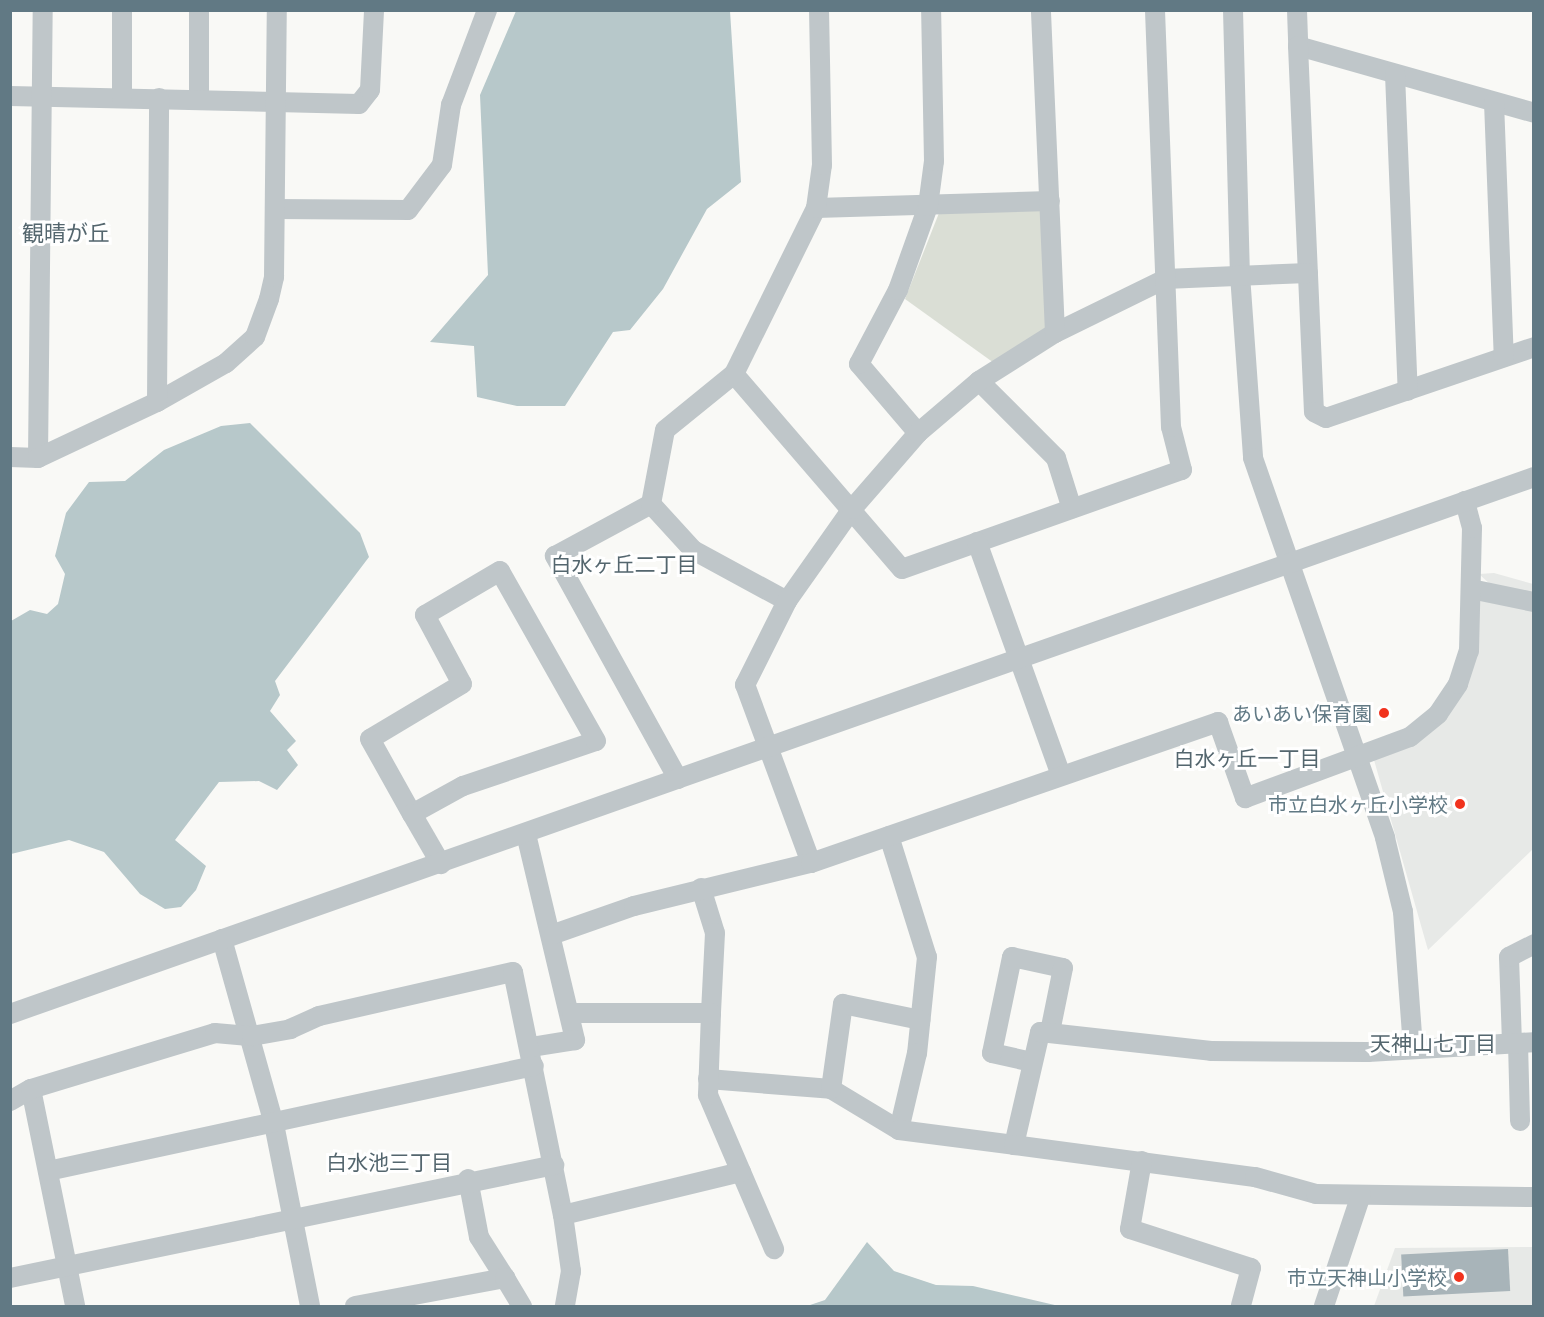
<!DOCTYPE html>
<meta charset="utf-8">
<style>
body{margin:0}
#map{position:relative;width:1544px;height:1317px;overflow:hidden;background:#f9f9f6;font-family:Quicksand,"Noto Sans JP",sans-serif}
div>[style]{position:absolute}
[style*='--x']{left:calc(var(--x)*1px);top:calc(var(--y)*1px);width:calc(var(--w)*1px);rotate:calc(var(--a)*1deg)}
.built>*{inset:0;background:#e7e9e7}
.green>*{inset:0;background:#daded5}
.water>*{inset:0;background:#b7c8ca}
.building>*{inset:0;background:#a8b4b9;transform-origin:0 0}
.minor>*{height:20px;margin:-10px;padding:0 10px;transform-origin:10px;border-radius:10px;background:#bfc6c9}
.dots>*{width:16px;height:16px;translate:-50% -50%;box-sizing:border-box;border:3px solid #fff;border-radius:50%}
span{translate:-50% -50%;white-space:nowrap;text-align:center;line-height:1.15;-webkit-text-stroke:6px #fff;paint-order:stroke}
.poi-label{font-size:20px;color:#617984}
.right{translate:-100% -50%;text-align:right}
.neighbourhood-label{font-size:21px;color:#54666e}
.quarter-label{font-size:22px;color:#54666e}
.frame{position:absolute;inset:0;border:12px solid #617984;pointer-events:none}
</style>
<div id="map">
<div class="built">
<div style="clip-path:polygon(1494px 573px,1533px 584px,1533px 849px,1428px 950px,1374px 760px,1444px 721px,1477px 604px,1491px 585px,1479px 574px)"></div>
<div style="clip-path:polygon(1533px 1247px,1533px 1306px,1374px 1306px,1395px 1248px)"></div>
</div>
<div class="green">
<div style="clip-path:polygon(1043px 210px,1046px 330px,994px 363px,905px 299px,939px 213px)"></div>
</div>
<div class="water">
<div style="clip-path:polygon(516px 11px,730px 11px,741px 182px,707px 209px,663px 289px,630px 330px,613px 332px,565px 406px,517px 406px,477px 397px,474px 346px,430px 342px,488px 275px,480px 95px)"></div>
<div style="clip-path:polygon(250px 423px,360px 533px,369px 557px,275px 681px,280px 695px,270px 711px,296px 741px,287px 750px,298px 765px,277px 790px,259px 781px,219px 782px,175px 840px,206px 866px,196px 890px,181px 907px,165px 909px,140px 894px,104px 852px,69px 840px,11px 854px,11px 621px,30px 610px,47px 614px,58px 604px,65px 574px,55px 556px,66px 513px,89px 482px,125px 481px,164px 450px,221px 426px)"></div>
<div style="clip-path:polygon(867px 1242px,894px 1271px,936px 1285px,973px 1286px,1059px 1306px,807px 1306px,825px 1300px)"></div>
</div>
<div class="building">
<div style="left:1508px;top:1249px;width:42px;height:107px;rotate:87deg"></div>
</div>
<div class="minor">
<div style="--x:199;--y:10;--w:89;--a:90"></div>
<div style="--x:1233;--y:10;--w:265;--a:88.5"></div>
<div style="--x:1240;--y:275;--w:183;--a:85.9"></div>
<div style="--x:1253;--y:458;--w:402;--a:70.8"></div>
<div style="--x:1385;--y:838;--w:76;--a:76.3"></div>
<div style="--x:1403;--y:912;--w:136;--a:85.8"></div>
<div style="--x:1297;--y:10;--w:36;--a:88"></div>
<div style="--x:1298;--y:46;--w:245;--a:15.8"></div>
<div style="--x:1298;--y:46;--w:366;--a:87.5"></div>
<div style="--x:1314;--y:412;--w:13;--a:27"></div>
<div style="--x:1326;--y:418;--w:220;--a:-18.8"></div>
<div style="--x:1395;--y:74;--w:317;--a:87.7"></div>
<div style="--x:10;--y:96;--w:349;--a:1.3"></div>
<div style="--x:359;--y:104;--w:18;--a:-52"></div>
<div style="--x:370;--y:90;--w:80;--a:-87.1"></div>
<div style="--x:122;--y:98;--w:88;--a:-90"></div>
<div style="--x:1494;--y:102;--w:255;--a:87.8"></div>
<div style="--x:816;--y:208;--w:234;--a:-1.7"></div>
<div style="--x:275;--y:209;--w:133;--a:0.4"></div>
<div style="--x:408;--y:210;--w:56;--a:-52.9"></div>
<div style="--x:442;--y:165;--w:61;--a:-81.5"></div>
<div style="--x:451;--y:105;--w:102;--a:-69.2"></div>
<div style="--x:1055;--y:333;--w:123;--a:-26.1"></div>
<div style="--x:1165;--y:279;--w:143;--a:-2.4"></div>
<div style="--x:734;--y:374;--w:257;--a:49.3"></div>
<div style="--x:902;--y:569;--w:297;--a:-19.5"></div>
<div style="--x:1182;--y:470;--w:44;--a:-104.3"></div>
<div style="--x:1171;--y:427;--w:417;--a:-92.2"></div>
<div style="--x:979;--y:381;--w:109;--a:45"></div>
<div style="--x:1056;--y:458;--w:53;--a:72.6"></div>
<div style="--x:157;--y:402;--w:79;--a:-29.5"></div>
<div style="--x:226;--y:363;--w:39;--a:-42"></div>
<div style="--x:255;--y:337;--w:40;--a:-69.8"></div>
<div style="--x:269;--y:299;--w:23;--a:-77"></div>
<div style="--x:274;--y:277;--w:267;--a:-89.4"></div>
<div style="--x:918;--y:433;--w:91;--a:-130.5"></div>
<div style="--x:859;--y:364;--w:84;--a:-62.2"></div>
<div style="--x:898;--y:290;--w:89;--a:-70.3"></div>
<div style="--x:928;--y:206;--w:45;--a:-82.4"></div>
<div style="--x:934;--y:161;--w:151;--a:-91.1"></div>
<div style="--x:10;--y:457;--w:28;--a:2"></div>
<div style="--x:38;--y:458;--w:448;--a:-89.4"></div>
<div style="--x:38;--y:458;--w:132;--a:-25.2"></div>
<div style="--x:157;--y:402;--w:304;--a:-89.6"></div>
<div style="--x:651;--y:504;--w:62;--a:47.6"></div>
<div style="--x:693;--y:550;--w:107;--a:28.5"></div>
<div style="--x:977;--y:542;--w:245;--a:70.2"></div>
<div style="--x:1471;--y:589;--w:64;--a:11.7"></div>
<div style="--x:678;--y:779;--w:255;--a:-118.9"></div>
<div style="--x:555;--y:556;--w:109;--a:-28.4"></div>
<div style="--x:651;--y:504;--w:75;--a:-79.3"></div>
<div style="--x:665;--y:430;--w:89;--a:-39.1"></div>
<div style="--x:734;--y:374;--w:185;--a:-63.7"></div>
<div style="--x:816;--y:208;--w:43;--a:-82.1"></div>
<div style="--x:822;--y:165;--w:155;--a:-91.1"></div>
<div style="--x:412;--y:814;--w:58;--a:-28.8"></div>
<div style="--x:463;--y:786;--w:140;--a:-18.7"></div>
<div style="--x:596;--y:741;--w:195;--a:-119.5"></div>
<div style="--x:500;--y:571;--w:87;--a:149.6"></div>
<div style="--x:425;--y:615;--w:78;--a:61.8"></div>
<div style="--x:462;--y:684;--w:107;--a:149.1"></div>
<div style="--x:370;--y:739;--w:86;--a:60.8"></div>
<div style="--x:412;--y:814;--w:58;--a:59.9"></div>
<div style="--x:526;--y:834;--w:212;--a:76.6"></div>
<div style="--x:575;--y:1040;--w:45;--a:171"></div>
<div style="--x:889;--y:836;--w:127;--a:72.6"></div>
<div style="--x:927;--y:957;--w:97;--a:95.9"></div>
<div style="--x:917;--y:1053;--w:79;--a:103.2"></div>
<div style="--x:811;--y:863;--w:190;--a:-110.3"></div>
<div style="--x:745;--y:685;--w:94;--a:-63.4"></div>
<div style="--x:787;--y:601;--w:113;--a:-54.8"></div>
<div style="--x:852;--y:509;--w:101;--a:-49"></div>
<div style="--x:918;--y:433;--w:80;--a:-40.4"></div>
<div style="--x:979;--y:381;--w:90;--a:-32.3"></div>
<div style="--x:1055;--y:333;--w:323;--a:-92.5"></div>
<div style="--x:701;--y:888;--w:47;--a:72.7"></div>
<div style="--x:715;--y:933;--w:80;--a:92.9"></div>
<div style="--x:554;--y:934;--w:85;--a:-19.3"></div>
<div style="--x:634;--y:906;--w:182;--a:-13.7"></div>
<div style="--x:811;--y:863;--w:431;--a:-19.1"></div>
<div style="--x:1218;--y:722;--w:81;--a:70.4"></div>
<div style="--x:1245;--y:798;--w:176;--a:-20.3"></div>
<div style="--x:1410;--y:737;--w:36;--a:-39"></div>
<div style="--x:1438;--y:714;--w:36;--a:-56"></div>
<div style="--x:1458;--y:684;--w:35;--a:-72"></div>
<div style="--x:1469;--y:651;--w:123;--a:-88.6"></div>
<div style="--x:1472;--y:528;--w:28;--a:-105"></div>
<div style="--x:222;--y:939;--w:192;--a:74.3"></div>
<div style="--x:274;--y:1124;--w:186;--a:78.8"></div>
<div style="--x:10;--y:1014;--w:1616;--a:-19.41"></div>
<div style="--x:1512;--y:1043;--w:86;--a:-92"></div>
<div style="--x:1509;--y:957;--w:28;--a:-27"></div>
<div style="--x:1518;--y:1043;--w:78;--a:88.5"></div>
<div style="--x:1032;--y:1062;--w:41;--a:-167.3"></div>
<div style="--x:992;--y:1053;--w:98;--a:-78.2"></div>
<div style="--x:1012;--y:957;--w:52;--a:12.2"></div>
<div style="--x:1063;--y:968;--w:65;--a:101.5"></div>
<div style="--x:708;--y:1079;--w:123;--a:4.6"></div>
<div style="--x:831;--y:1089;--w:79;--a:31.1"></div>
<div style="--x:899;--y:1130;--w:116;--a:7.4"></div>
<div style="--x:1014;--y:1145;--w:116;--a:-77"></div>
<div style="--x:1040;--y:1032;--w:172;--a:6.3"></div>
<div style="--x:1211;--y:1051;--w:157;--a:0.4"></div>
<div style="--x:1368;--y:1052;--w:166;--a:-3.4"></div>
<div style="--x:31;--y:1089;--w:221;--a:78.5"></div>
<div style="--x:831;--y:1089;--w:86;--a:-82"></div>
<div style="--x:843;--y:1004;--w:79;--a:11.7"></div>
<div style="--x:10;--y:1101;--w:24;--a:-30"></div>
<div style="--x:31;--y:1089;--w:192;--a:-16.9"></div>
<div style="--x:215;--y:1033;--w:37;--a:5"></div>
<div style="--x:252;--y:1036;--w:39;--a:-10"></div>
<div style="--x:290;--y:1029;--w:32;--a:-24"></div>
<div style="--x:319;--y:1016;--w:199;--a:-12.8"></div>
<div style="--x:513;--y:972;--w:248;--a:78.4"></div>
<div style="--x:563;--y:1215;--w:57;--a:81.9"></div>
<div style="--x:571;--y:1271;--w:36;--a:100"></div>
<div style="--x:1014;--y:1145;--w:243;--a:7.6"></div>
<div style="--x:1255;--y:1177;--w:63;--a:15.6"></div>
<div style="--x:1316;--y:1194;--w:218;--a:0.8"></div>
<div style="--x:1142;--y:1161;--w:69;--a:100"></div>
<div style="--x:1130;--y:1229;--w:127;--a:17.9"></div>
<div style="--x:1251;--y:1268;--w:39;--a:105"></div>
<div style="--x:48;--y:1171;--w:497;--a:-12.2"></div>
<div style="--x:741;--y:1172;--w:84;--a:66.8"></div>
<div style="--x:468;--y:1179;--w:59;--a:79.3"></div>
<div style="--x:479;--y:1237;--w:49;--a:57.6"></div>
<div style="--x:563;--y:1215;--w:183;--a:-13.6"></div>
<div style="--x:741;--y:1172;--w:84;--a:-113.2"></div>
<div style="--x:708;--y:1095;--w:82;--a:-87.9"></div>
<div style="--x:711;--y:1013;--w:139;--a:180"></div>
<div style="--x:10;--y:1278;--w:556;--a:-11.73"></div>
<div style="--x:355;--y:1306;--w:153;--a:-10.6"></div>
<div style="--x:505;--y:1278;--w:33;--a:59"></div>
<div style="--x:1324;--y:1306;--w:117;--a:-71.6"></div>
</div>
<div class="dots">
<div style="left:1384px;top:713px;background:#f1331e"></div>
<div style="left:1460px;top:804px;background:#f1331e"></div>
<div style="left:1459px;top:1277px;background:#f1331e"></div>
</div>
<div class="poi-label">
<span class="right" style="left:1372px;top:713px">あいあい保育園</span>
<span class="right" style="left:1448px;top:804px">市立白水ヶ丘小学校</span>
<span class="right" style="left:1447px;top:1277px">市立天神山小学校</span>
</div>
<div class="neighbourhood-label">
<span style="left:624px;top:564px">白水ヶ丘二丁目</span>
<span style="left:1247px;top:758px">白水ヶ丘一丁目</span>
<span style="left:1433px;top:1043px">天神山七丁目</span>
<span style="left:389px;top:1162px">白水池三丁目</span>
</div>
<div class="quarter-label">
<span style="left:66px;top:234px">観晴が丘</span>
</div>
<div class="frame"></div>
</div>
